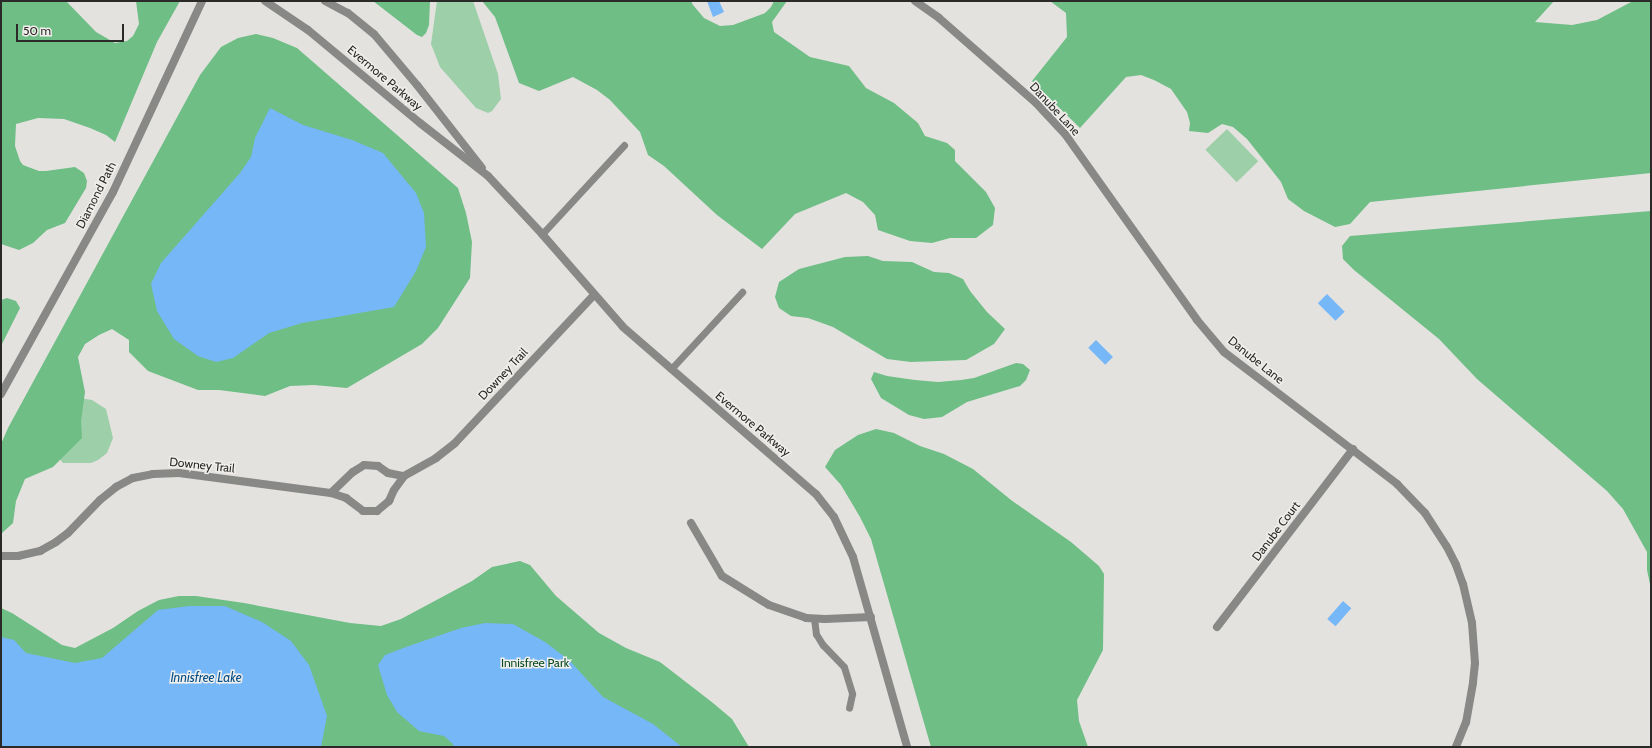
<!DOCTYPE html>
<style>
body{margin:0}
#map{position:relative;width:1652px;height:748px;overflow:hidden;background:#e4e2df;font-family:Cabin,sans-serif}
div>[style]{position:absolute}
[style*='--x']{left:calc(var(--x)*1px);top:calc(var(--y)*1px);width:calc(var(--w)*1px);rotate:calc(var(--a)*1deg)}
.green>*{inset:0;background:#9dcfa9;transform-origin:0 0}
.forest>*{inset:0;background:#6ebe85}
.water>*{inset:0;background:#76b7f8;transform-origin:0 0}
.service>*{height:7px;margin:-3.5px;padding:0 3.5px;transform-origin:3.5px;border-radius:3.5px;background:#888887}
.minor>*{height:8px;margin:-4px;padding:0 4px;transform-origin:4px;border-radius:4px;background:#888887}
.tertiary>*{height:8px;margin:-4px;padding:0 4px;transform-origin:4px;border-radius:4px;background:#888887}
span{translate:-50% -50%;white-space:nowrap;text-align:center;line-height:1.15;-webkit-text-stroke:3px #f1efec;paint-order:stroke}
.street-label{font-size:12px;color:#2b2a29}
.park-label{font-size:12px;color:#0b4924}
.water-label{font-size:13px;color:#024e88;font-style:italic}
.frame{position:absolute;inset:0;border:2px solid #2b2a29;pointer-events:none}
.scale{position:absolute;left:16px;top:24px;width:108px;height:18px;box-sizing:border-box;border:2px solid #2b2a29;border-top:0;padding-left:5px;font-size:12px;line-height:14px;white-space:nowrap;color:#2b2a29;-webkit-text-stroke:3px #f1efec;paint-order:stroke}
</style>
<div id="map">
<div class="green">
<div style="clip-path:polygon(437px 1px,473px 1px,498px 74px,501px 99px,492px 111px,488px 113px,476px 108px,440px 67px,431px 44px)"></div>
<div style="left:1227px;top:129px;width:45px;height:30px;rotate:46deg"></div>
<div style="clip-path:polygon(80px 398px,92px 400px,106px 409px,113px 438px,107px 453px,98px 460px,91px 463px,63px 463px,51px 448px)"></div>
</div>
<div class="forest">
<div style="clip-path:polygon(1px 1px,66px 1px,96px 32px,115px 43px,127px 41px,133px 36px,139px 24px,136px 1px,180px 1px,157px 42px,115px 142px,106px 135px,90px 128px,64px 119px,38px 118px,16px 124px,15px 146px,20px 161px,23px 165px,39px 171px,46px 171px,75px 167px,84px 173px,87px 181px,86px 188px,65px 223px,47px 230px,33px 243px,19px 250px,1px 244px)"></div>
<div style="clip-path:polygon(373px 1px,430px 1px,429px 25px,426px 33px,422px 37px,417px 35px)"></div>
<div style="clip-path:polygon(482px 1px,691px 1px,693px 5px,704px 18px,720px 26px,733px 25px,765px 13px,771px 7px,774px 1px,787px 1px,772px 22px,774px 32px,810px 57px,849px 66px,866px 88px,894px 103px,918px 123px,925px 136px,947px 143px,955px 150px,955px 161px,986px 192px,995px 208px,993px 225px,976px 238px,950px 238px,932px 243px,910px 241px,878px 230px,875px 215px,863px 202px,846px 193px,795px 214px,762px 249px,717px 215px,664px 166px,648px 155px,640px 132px,610px 100px,597px 90px,573px 77px,539px 91px,519px 83px,495px 17px)"></div>
<div style="clip-path:polygon(1050px 1px,1554px 1px,1535px 22px,1572px 25px,1597px 20px,1633px 1px,1651px 1px,1651px 173px,1370px 202px,1350px 224px,1335px 227px,1304px 211px,1288px 199px,1281px 182px,1247px 139px,1233px 127px,1222px 124px,1208px 133px,1189px 131px,1190px 123px,1187px 112px,1171px 89px,1154px 80px,1141px 75px,1126px 77px,1080px 128px,1032px 81px,1067px 37px,1066px 13px)"></div>
<div style="clip-path:polygon(256px 34px,273px 38px,297px 48px,458px 188px,466px 213px,472px 242px,470px 278px,438px 328px,422px 344px,347px 388px,314px 385px,290px 386px,265px 396px,219px 390px,198px 390px,148px 371px,129px 352px,129px 340px,112px 329px,99px 335px,85px 344px,78px 357px,85px 392px,81px 421px,82px 438px,53px 467px,25px 479px,16px 501px,13px 523px,1px 534px,1px 444px,8px 428px,200px 75px,221px 47px,238px 38px)"></div>
<div style="clip-path:polygon(1651px 211px,1651px 589px,1647px 570px,1647px 552px,1623px 509px,1607px 491px,1477px 379px,1439px 339px,1354px 270px,1343px 259px,1342px 246px,1350px 236px)"></div>
<div style="clip-path:polygon(868px 256px,883px 261px,912px 262px,934px 272px,949px 273px,963px 279px,970px 291px,987px 312px,1005px 329px,994px 344px,966px 360px,911px 362px,887px 359px,833px 327px,808px 318px,791px 316px,779px 308px,775px 297px,779px 282px,799px 269px,845px 257px)"></div>
<div style="clip-path:polygon(7px 298px,16px 301px,20px 308px,1px 346px,1px 300px)"></div>
<div style="clip-path:polygon(1016px 363px,1023px 364px,1030px 370px,1026px 380px,1020px 386px,967px 402px,942px 417px,924px 419px,909px 415px,881px 398px,871px 379px,874px 372px,887px 376px,915px 380px,938px 382px,961px 380px,974px 378px)"></div>
<div style="clip-path:polygon(876px 429px,894px 433px,920px 446px,944px 454px,973px 469px,1011px 500px,1071px 542px,1099px 566px,1104px 574px,1103px 650px,1077px 700px,1079px 721px,1088px 747px,931px 747px,871px 539px,860px 517px,841px 485px,825px 467px,835px 450px,858px 435px)"></div>
<div style="clip-path:polygon(520px 561px,530px 565px,556px 596px,599px 633px,626px 648px,660px 662px,713px 703px,732px 719px,749px 747px,1px 747px,1px 608px,12px 613px,62px 645px,75px 648px,113px 628px,138px 611px,159px 600px,179px 596px,196px 596px,244px 603px,350px 623px,381px 626px,401px 619px,472px 581px,492px 567px)"></div>
</div>
<div class="water">
<div style="clip-path:polygon(707px 1px,719px 1px,724px 12px,713px 17px)"></div>
<div style="clip-path:polygon(270px 108px,303px 125px,352px 140px,383px 153px,416px 193px,424px 213px,426px 247px,416px 271px,394px 307px,302px 323px,269px 333px,233px 358px,216px 362px,198px 356px,174px 339px,157px 311px,151px 284px,161px 263px,240px 173px,251px 157px,255px 138px)"></div>
<div style="left:1327px;top:294px;width:25px;height:13px;rotate:45deg"></div>
<div style="left:1096px;top:340px;width:24px;height:11px;rotate:45deg"></div>
<div style="left:1343px;top:601px;width:11px;height:24px;rotate:41deg"></div>
<div style="clip-path:polygon(190px 606px,225px 606px,262px 622px,291px 641px,309px 665px,327px 716px,321px 747px,1px 747px,1px 637px,14px 640px,26px 653px,75px 663px,102px 658px,158px 610px)"></div>
<div style="clip-path:polygon(485px 623px,513px 624px,545px 642px,569px 660px,603px 697px,653px 724px,682px 747px,453px 747px,453px 744px,444px 736px,419px 731px,397px 712px,387px 695px,378px 665px,385px 655px,406px 647px,461px 628px)"></div>
</div>
<div class="service">
<div style="--x:542;--y:234;--w:121;--a:-47.3"></div>
<div style="--x:671;--y:369;--w:105;--a:-47.3"></div>
<div style="--x:814;--y:618;--w:16;--a:83"></div>
<div style="--x:816;--y:634;--w:13;--a:58"></div>
<div style="--x:823;--y:645;--w:30;--a:46"></div>
<div style="--x:844;--y:667;--w:28;--a:73"></div>
<div style="--x:852;--y:694;--w:14;--a:102"></div>
</div>
<div class="minor">
<div style="--x:265;--y:1;--w:52;--a:34"></div>
<div style="--x:308;--y:30;--w:146;--a:39.7"></div>
<div style="--x:420;--y:123;--w:86;--a:37.9"></div>
<div style="--x:488;--y:176;--w:79;--a:47"></div>
<div style="--x:542;--y:234;--w:123;--a:48.9"></div>
<div style="--x:623;--y:327;--w:255;--a:40.9"></div>
<div style="--x:816;--y:494;--w:29;--a:52"></div>
<div style="--x:834;--y:517;--w:44;--a:64.6"></div>
<div style="--x:853;--y:557;--w:198;--a:74.1"></div>
<div style="--x:325;--y:1;--w:26;--a:28"></div>
<div style="--x:348;--y:13;--w:33;--a:39"></div>
<div style="--x:374;--y:34;--w:67;--a:49.9"></div>
<div style="--x:417;--y:85;--w:105;--a:51.9"></div>
<div style="--x:915;--y:1;--w:29;--a:35"></div>
<div style="--x:939;--y:18;--w:129;--a:41.2"></div>
<div style="--x:1036;--y:103;--w:42;--a:46.9"></div>
<div style="--x:1065;--y:134;--w:228;--a:54.6"></div>
<div style="--x:1197;--y:320;--w:42;--a:49.8"></div>
<div style="--x:1224;--y:352;--w:218;--a:37.3"></div>
<div style="--x:1397;--y:484;--w:40;--a:46"></div>
<div style="--x:1425;--y:513;--w:40;--a:57.1"></div>
<div style="--x:1447;--y:547;--w:20;--a:63"></div>
<div style="--x:1456;--y:565;--w:20;--a:70"></div>
<div style="--x:1463;--y:584;--w:40;--a:77"></div>
<div style="--x:1472;--y:623;--w:40;--a:85.7"></div>
<div style="--x:1475;--y:663;--w:20;--a:96"></div>
<div style="--x:1473;--y:683;--w:40;--a:100"></div>
<div style="--x:1466;--y:722;--w:27;--a:112"></div>
<div style="--x:331;--y:493;--w:30;--a:-44"></div>
<div style="--x:353;--y:472;--w:13;--a:-32"></div>
<div style="--x:364;--y:465;--w:14;--a:4"></div>
<div style="--x:378;--y:466;--w:12;--a:35"></div>
<div style="--x:388;--y:473;--w:16;--a:11"></div>
<div style="--x:691;--y:523;--w:61;--a:59.7"></div>
<div style="--x:722;--y:576;--w:55;--a:31.7"></div>
<div style="--x:769;--y:605;--w:39;--a:19"></div>
<div style="--x:806;--y:618;--w:19;--a:3"></div>
<div style="--x:825;--y:619;--w:46;--a:-2.5"></div>
<div style="--x:1;--y:556;--w:17;--a:0"></div>
<div style="--x:18;--y:556;--w:23;--a:-13"></div>
<div style="--x:40;--y:551;--w:18;--a:-29"></div>
<div style="--x:56;--y:542;--w:15;--a:-37"></div>
<div style="--x:68;--y:533;--w:46;--a:-45.9"></div>
<div style="--x:100;--y:500;--w:21;--a:-39"></div>
<div style="--x:116;--y:487;--w:19;--a:-28"></div>
<div style="--x:133;--y:478;--w:20;--a:-11"></div>
<div style="--x:153;--y:474;--w:26;--a:-2"></div>
<div style="--x:179;--y:473;--w:153;--a:7.5"></div>
<div style="--x:331;--y:493;--w:16;--a:18"></div>
<div style="--x:346;--y:498;--w:21;--a:37"></div>
<div style="--x:363;--y:511;--w:14;--a:0"></div>
<div style="--x:377;--y:511;--w:16;--a:-40"></div>
<div style="--x:389;--y:501;--w:12;--a:-66"></div>
<div style="--x:394;--y:490;--w:17;--a:-54"></div>
<div style="--x:404;--y:476;--w:37;--a:-29"></div>
<div style="--x:436;--y:458;--w:24;--a:-38"></div>
<div style="--x:455;--y:443;--w:203;--a:-46.8"></div>
<div style="--x:1217;--y:627;--w:224;--a:-52.6"></div>
</div>
<div class="tertiary">
<div style="--x:1;--y:394;--w:231;--a:-61"></div>
<div style="--x:113;--y:192;--w:211;--a:-65"></div>
</div>
<div class="street-label">
<span style="left:385px;top:78px;rotate:40deg">Evermore Parkway</span>
<span style="left:1055px;top:109px;rotate:47deg">Danube Lane</span>
<span style="left:96px;top:195px;rotate:-63deg">Diamond Path</span>
<span style="left:1256px;top:360px;rotate:39deg">Danube Lane</span>
<span style="left:503px;top:374px;rotate:-47deg">Downey Trail</span>
<span style="left:753px;top:424px;rotate:40deg">Evermore Parkway</span>
<span style="left:202px;top:465px;rotate:6deg">Downey Trail</span>
<span style="left:1276px;top:531px;rotate:-53deg">Danube Court</span>
</div>
<div class="park-label">
<span style="left:535px;top:663px">Innisfree Park</span>
</div>
<div class="water-label">
<span style="left:206px;top:677px">Innisfree Lake</span>
</div>
<div class="frame"></div>
<div class="scale">50 m</div>
</div>
